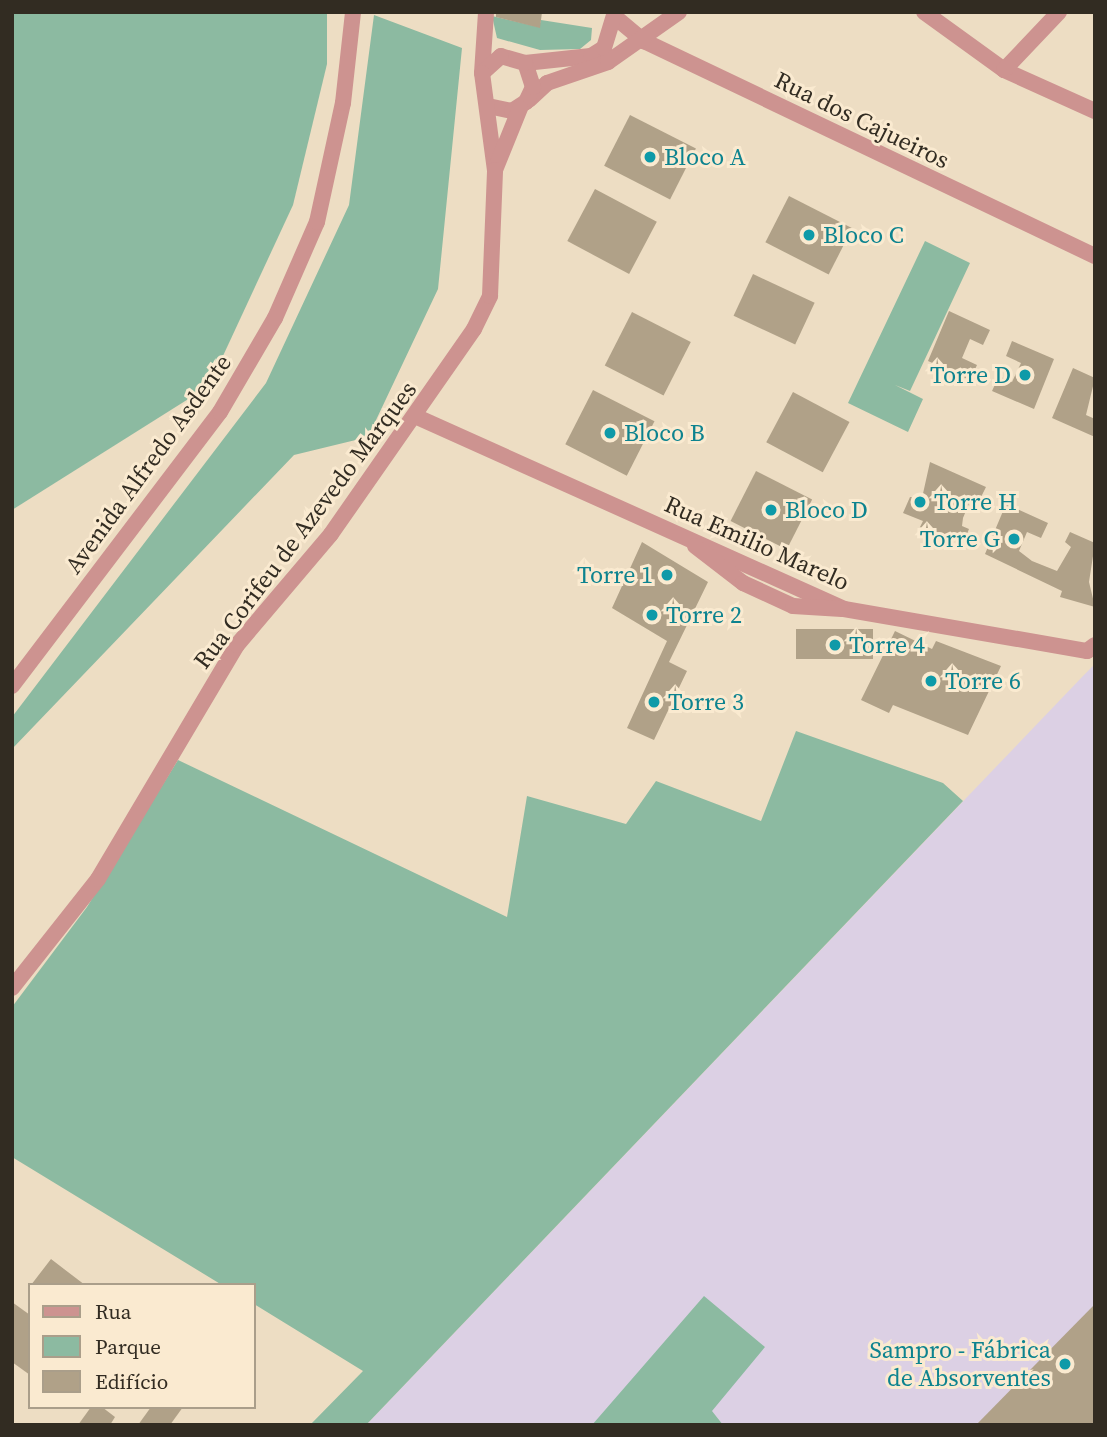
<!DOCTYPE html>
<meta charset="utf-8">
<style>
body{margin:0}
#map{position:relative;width:1107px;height:1437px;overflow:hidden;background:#edddc3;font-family:"Source Serif 4",serif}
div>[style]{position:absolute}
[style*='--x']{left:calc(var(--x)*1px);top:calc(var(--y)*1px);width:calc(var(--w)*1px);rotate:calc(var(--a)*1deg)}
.industrial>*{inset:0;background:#dcd0e4}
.green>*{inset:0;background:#8cbaa1}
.building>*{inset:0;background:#b0a188;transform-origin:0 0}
.minor>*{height:16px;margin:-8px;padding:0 8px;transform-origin:8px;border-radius:8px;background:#cd9390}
.dots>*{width:19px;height:19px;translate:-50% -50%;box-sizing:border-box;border:4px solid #faead0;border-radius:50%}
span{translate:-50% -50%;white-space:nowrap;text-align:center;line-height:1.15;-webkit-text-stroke:6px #faead0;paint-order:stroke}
.street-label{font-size:24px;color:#322c22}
.culture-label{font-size:24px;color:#0d838f}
.left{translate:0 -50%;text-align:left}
.right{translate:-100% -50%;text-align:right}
.frame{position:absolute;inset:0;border:14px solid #322c22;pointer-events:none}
.legend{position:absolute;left:28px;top:1283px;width:228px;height:126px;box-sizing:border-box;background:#faead0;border:2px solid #aa9e8a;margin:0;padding:9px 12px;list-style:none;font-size:21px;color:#322c22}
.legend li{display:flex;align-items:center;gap:14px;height:35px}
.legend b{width:35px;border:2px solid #aa9e8a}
</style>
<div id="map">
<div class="industrial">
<div style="clip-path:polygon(1095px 664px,1095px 1425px,366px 1425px,1083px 676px)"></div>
</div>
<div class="green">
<div style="clip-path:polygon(12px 12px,327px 12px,327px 64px,293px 205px,209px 386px,12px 510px)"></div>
<div style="clip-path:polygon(374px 15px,462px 48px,438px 289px,368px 437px,294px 455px,12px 749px,12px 717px,266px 383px,349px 205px)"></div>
<div style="clip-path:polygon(492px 16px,539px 27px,541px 20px,592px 28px,591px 40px,580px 49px,540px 50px,497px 38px)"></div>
<div style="clip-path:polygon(925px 241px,970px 263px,910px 391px,895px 385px,923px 399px,908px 432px,848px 403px)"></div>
<div style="clip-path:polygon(796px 731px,943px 783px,963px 801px,366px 1425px,310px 1425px,363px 1371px,254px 1304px,254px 1285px,222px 1285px,12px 1157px,12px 1007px,87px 907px,178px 760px,507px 917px,527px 796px,626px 824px,656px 781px,761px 821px)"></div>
<div style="clip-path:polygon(704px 1296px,765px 1347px,712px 1411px,723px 1425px,592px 1425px)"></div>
</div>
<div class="building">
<div style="clip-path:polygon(496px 12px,542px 12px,540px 28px,496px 17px)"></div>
<div style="left:630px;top:115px;width:74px;height:57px;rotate:27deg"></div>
<div style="left:595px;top:189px;width:70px;height:59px;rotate:28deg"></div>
<div style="left:789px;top:196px;width:71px;height:52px;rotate:27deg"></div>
<div style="left:753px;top:274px;width:68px;height:46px;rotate:25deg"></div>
<div style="clip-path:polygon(949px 311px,990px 330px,983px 345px,970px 339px,962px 358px,977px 365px,970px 380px,928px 361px)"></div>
<div style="left:632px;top:312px;width:66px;height:60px;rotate:27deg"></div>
<div style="clip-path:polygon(1012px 341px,1054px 359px,1034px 409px,992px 391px,999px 376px,1012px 382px,1021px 363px,1006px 356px)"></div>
<div style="clip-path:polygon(1073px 368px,1095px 378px,1086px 415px,1095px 419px,1095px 437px,1052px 418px)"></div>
<div style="left:593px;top:390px;width:69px;height:61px;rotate:27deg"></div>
<div style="left:793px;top:392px;width:64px;height:57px;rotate:28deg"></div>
<div style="clip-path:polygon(930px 462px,986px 487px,980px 499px,972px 496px,963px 518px,962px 526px,969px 529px,964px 541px,920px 527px,923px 521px,903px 513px,910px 497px,922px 498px)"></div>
<div style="left:756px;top:471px;width:63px;height:56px;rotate:27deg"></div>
<div style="clip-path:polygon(1006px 504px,1048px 523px,1041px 538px,1027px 532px,1019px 551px,1032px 561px,1057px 571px,1071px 547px,1065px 542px,1070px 532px,1095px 543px,1089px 582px,1095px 607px,1060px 597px,1062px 591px,985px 554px)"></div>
<div style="clip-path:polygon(642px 542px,708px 582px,669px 662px,687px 671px,654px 740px,627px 728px,667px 641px,612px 608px)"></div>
<div style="left:796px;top:629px;width:77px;height:30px"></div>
<div style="clip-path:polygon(895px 631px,932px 649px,936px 641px,1001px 666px,968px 735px,893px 705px,889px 713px,861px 700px)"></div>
<div style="clip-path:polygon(51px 1259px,64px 1269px,85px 1285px,31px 1285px)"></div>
<div style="clip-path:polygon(12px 1302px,30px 1315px,30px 1375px,12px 1362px)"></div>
<div style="clip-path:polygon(1095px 1304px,1095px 1425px,976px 1425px)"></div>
<div style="clip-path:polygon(91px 1407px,102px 1407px,115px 1417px,110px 1425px,78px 1425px)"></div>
<div style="clip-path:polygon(151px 1407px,183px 1407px,170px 1425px,138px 1425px)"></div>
</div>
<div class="minor">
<div style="--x:924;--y:12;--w:99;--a:35.9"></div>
<div style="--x:1004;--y:70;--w:100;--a:24.3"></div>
<div style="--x:615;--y:17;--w:38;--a:40"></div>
<div style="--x:644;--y:41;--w:500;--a:25.5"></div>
<div style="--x:525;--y:63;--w:66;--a:-6.1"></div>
<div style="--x:591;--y:56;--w:15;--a:-32"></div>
<div style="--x:604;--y:48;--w:38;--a:-73"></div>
<div style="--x:1004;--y:70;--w:80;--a:-46.5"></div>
<div style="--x:482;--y:73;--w:61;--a:-86.2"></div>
<div style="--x:529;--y:100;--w:25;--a:-43"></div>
<div style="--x:547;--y:83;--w:65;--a:-19"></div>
<div style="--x:608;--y:62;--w:87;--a:-35.2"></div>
<div style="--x:488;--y:106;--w:25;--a:12"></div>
<div style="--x:512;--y:111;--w:17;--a:-33"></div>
<div style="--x:526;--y:102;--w:17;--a:-65"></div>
<div style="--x:533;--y:87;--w:25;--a:-108"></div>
<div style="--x:525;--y:63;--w:25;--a:-164"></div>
<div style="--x:501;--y:56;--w:25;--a:138"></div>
<div style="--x:482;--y:73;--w:98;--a:82.4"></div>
<div style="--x:495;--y:170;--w:67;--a:-68"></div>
<div style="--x:417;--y:417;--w:468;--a:24.2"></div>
<div style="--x:844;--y:609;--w:247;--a:9.8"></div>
<div style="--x:1087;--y:651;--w:10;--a:-37"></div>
<div style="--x:695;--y:546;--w:61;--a:37.6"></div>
<div style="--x:743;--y:583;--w:55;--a:24.7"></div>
<div style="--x:793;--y:606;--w:49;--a:3.5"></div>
<div style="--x:12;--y:686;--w:344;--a:-52.8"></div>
<div style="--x:220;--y:412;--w:109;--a:-59.7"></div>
<div style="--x:275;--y:318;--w:105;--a:-66.4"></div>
<div style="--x:317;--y:222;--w:122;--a:-77.7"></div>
<div style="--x:343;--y:103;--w:92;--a:-83.7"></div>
<div style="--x:12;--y:988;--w:139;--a:-51.7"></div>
<div style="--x:98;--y:879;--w:272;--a:-59.3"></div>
<div style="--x:237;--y:645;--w:145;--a:-49.7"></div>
<div style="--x:331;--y:534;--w:250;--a:-55.1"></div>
<div style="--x:474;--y:329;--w:37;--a:-64"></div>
<div style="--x:490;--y:296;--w:126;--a:-87.7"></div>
</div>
<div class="dots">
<div style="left:650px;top:157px;background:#0f9aa8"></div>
<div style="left:809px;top:235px;background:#0f9aa8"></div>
<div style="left:1025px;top:375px;background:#0f9aa8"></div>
<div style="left:610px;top:433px;background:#0f9aa8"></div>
<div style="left:920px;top:502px;background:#0f9aa8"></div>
<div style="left:771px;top:510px;background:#0f9aa8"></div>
<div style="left:1014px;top:539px;background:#0f9aa8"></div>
<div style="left:667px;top:575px;background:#0f9aa8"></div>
<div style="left:652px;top:615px;background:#0f9aa8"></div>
<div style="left:835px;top:645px;background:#0f9aa8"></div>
<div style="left:931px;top:681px;background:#0f9aa8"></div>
<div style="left:654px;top:702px;background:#0f9aa8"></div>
<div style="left:1065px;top:1364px;background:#0f9aa8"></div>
</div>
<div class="street-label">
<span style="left:862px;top:120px;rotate:26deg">Rua dos Cajueiros</span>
<span style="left:148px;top:464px;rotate:-54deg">Avenida Alfredo Asdente</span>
<span style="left:305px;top:525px;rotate:-53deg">Rua Corifeu de Azevedo Marques</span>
<span style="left:757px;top:543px;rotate:24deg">Rua Emilio Marelo</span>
</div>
<div class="culture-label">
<span class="left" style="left:664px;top:157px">Bloco A</span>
<span class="left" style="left:823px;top:235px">Bloco C</span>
<span class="right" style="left:1011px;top:375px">Torre D</span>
<span class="left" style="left:624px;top:433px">Bloco B</span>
<span class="left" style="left:934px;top:502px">Torre H</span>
<span class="left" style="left:785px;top:510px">Bloco D</span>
<span class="right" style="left:1000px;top:539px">Torre G</span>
<span class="right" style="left:653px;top:575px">Torre 1</span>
<span class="left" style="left:666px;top:615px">Torre 2</span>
<span class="left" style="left:849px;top:645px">Torre 4</span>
<span class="left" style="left:945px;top:681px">Torre 6</span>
<span class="left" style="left:668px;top:702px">Torre 3</span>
<span class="right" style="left:1051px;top:1364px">Sampro - Fábrica<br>de Absorventes</span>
</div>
<div class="frame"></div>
<ul class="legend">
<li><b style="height:9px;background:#cd9390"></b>Rua</li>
<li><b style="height:19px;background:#8cbaa1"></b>Parque</li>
<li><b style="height:19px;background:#b0a188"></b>Edifício</li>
</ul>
</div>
